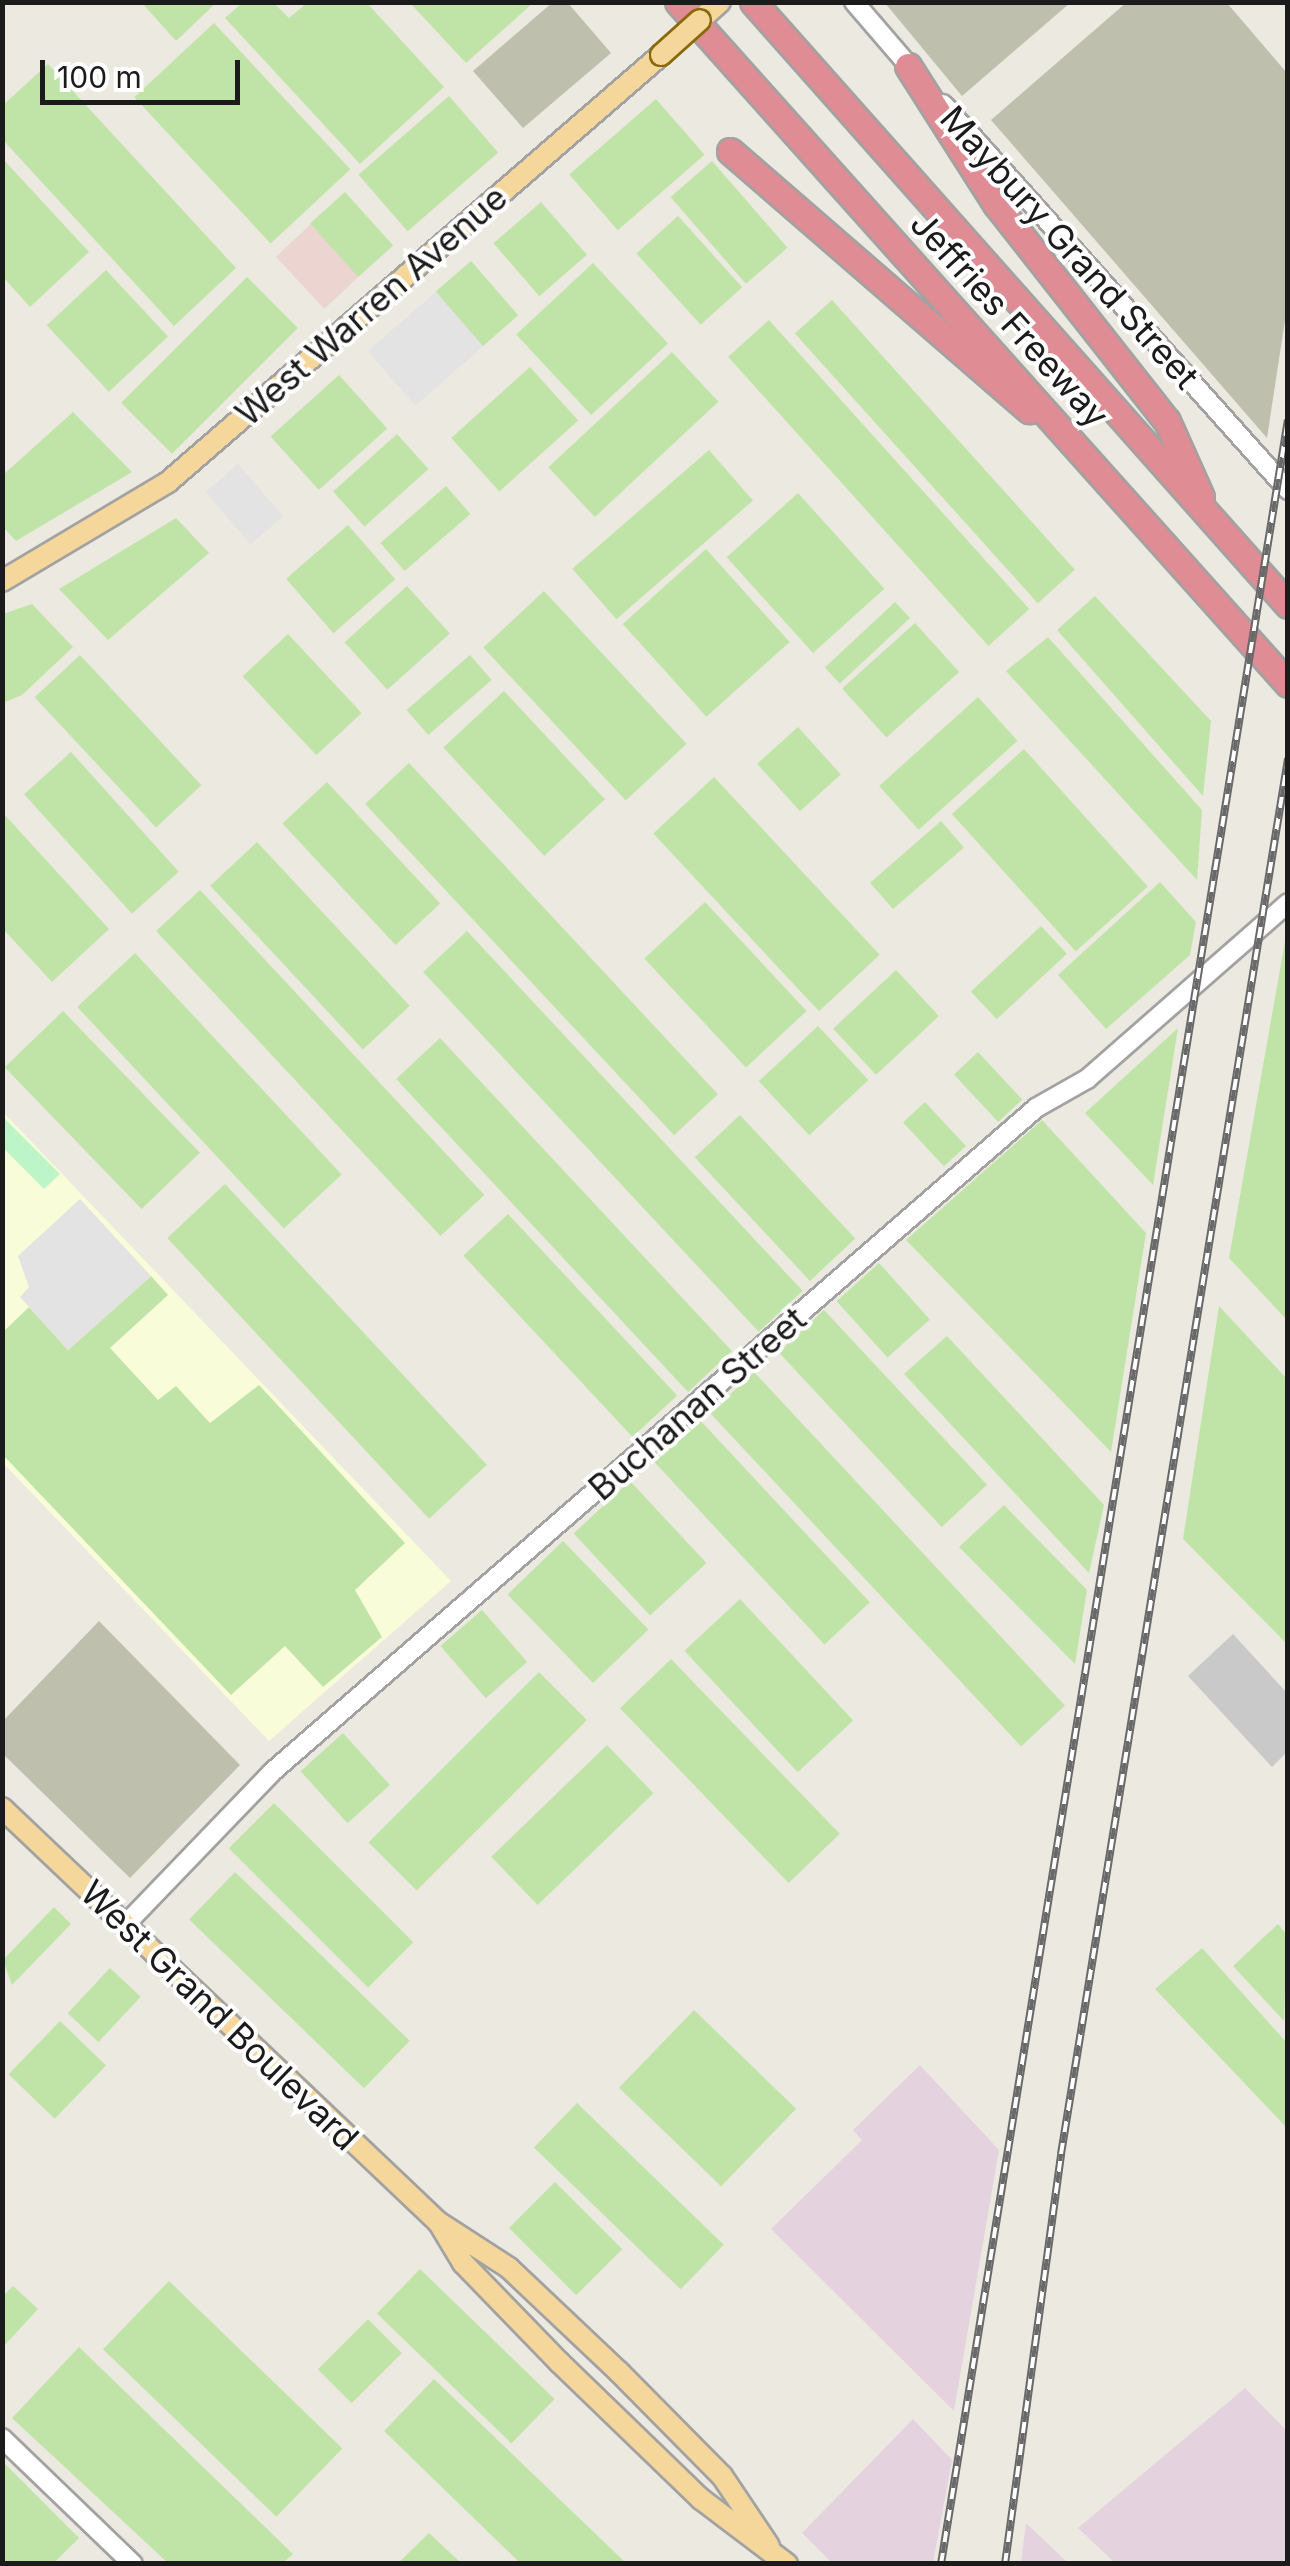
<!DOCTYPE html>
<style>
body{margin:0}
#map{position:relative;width:1290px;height:2566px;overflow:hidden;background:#ece9e0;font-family:Inter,sans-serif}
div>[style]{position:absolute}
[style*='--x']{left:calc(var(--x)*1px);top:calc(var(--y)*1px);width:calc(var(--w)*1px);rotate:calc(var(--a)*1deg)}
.commercial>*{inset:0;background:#ecd4d0;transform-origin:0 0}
.industrial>*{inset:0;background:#e4d3df}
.education>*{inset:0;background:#f9fcd9}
.religious>*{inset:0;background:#c9c9c9}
.construction>*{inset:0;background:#bebfad}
.grass>*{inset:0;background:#c0e4a8;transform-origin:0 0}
.park>*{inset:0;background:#bef5c8}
.parking>*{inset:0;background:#e3e3e3;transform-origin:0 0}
.roads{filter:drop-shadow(2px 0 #a2a2a2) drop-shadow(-2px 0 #a2a2a2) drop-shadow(0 2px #a2a2a2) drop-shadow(0 -2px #a2a2a2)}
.minor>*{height:18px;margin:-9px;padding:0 9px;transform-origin:9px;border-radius:9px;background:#fff}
.major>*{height:20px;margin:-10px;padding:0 10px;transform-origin:10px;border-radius:10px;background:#f5d79c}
.highway>*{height:25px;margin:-12.5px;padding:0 12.5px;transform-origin:12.5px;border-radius:12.5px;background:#df8c94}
.rail>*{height:8px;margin-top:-4px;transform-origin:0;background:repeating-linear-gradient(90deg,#fff 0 11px,#696969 0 22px);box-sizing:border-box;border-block:2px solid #696969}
.bridges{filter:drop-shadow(2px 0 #886a09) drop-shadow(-2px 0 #886a09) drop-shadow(0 2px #886a09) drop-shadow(0 -2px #886a09)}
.major-bridge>*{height:20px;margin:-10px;padding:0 10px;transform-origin:10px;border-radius:10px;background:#f5d79c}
span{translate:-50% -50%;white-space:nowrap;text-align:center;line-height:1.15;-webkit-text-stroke:8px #fff;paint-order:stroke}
.street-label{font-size:35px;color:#1b1b1b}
.frame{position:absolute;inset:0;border:5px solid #1b1b1b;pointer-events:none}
.scale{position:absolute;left:40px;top:60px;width:200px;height:45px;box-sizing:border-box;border:5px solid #1b1b1b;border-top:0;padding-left:12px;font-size:30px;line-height:35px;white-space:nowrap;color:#1b1b1b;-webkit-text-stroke:8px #fff;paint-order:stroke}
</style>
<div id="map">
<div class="commercial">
<div style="left:311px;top:224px;width:71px;height:48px;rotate:47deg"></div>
</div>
<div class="industrial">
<div style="clip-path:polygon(920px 2065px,999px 2150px,954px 2411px,771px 2229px,862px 2140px,853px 2130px)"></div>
<div style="clip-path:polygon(1245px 2388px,1287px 2431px,1287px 2563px,1115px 2563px,1078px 2528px)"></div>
<div style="clip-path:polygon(913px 2419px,952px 2460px,933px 2563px,832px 2563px,802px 2533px)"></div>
<div style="clip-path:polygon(1026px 2523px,1068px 2563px,1021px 2563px)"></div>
</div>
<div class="education">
<div style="clip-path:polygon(2px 1111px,451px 1581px,269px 1741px,3px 1463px)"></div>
</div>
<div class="religious">
<div style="clip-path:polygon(1233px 1634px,1287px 1693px,1287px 1752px,1272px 1767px,1188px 1676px)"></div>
</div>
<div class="construction">
<div style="clip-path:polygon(553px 2px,568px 3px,611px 53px,523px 128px,473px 71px)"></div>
<div style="clip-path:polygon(1127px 2px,1227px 3px,1287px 73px,1287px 307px,1267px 438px,991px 120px)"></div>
<div style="clip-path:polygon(885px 3px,885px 2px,1070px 3px,962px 96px)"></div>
<div style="clip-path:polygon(99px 1621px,240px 1765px,130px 1878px,3px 1754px,3px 1721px)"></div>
</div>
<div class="grass">
<div style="clip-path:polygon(217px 2px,176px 41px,142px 3px,142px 2px)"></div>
<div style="clip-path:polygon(242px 3px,274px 3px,289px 18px,307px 3px,367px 3px,444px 87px,360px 164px,225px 18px)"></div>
<div style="clip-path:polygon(410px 3px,533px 3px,466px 63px)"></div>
<div style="left:214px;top:23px;width:200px;height:109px;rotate:47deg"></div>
<div style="clip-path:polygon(48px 64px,236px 268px,174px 326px,3px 140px,3px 105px)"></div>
<div style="left:449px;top:96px;width:75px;height:120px;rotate:49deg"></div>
<div style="left:656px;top:99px;width:74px;height:115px;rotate:49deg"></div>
<div style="clip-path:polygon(3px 159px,89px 252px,30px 307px,3px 277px)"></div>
<div style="left:712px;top:161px;width:115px;height:55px;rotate:49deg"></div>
<div style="left:345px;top:192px;width:72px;height:47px;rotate:48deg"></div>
<div style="left:541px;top:202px;width:70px;height:63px;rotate:49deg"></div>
<div style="left:678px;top:216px;width:96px;height:56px;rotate:48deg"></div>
<div style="left:471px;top:261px;width:72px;height:47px;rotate:49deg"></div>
<div style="left:593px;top:263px;width:110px;height:105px;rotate:47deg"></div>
<div style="left:106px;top:270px;width:91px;height:81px;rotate:47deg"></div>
<div style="left:247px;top:277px;width:72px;height:178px;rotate:45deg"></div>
<div style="left:832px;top:300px;width:363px;height:50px;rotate:48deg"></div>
<div style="left:769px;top:320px;width:389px;height:55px;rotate:48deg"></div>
<div style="left:672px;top:352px;width:68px;height:169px;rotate:47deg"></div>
<div style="left:530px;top:367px;width:72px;height:106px;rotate:48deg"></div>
<div style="left:339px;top:375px;width:72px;height:92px;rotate:48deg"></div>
<div style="clip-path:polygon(73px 412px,132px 472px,16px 541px,3px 527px,3px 475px)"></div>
<div style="left:397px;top:434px;width:47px;height:86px;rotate:48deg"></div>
<div style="left:709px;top:450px;width:67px;height:181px;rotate:49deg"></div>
<div style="left:446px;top:486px;width:37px;height:87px;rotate:49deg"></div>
<div style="left:798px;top:493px;width:129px;height:96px;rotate:48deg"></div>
<div style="clip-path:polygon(176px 518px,209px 553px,108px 640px,59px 589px)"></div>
<div style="left:348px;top:525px;width:72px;height:82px;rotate:49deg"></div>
<div style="left:706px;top:549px;width:125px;height:112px;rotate:48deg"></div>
<div style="left:407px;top:586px;width:64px;height:84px;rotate:48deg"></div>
<div style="left:544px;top:591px;width:209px;height:83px;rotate:47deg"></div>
<div style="clip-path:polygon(1095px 596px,1211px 721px,1203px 796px,1057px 630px)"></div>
<div style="left:895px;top:602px;width:22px;height:96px;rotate:47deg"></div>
<div style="clip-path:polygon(32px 604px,73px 647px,22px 695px,3px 703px,3px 614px)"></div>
<div style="left:915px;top:623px;width:66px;height:98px;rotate:48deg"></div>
<div style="left:288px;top:634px;width:108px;height:62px;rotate:47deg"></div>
<div style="clip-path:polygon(1048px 637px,1202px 810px,1197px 880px,1006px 671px)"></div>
<div style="left:80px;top:655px;width:178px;height:62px;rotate:47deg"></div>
<div style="left:470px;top:655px;width:33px;height:84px;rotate:49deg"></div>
<div style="left:504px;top:691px;width:148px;height:83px;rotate:47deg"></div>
<div style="left:978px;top:697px;width:59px;height:133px;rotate:48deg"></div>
<div style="left:798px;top:727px;width:64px;height:55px;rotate:48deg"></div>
<div style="left:1024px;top:749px;width:185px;height:97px;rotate:48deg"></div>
<div style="left:71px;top:752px;width:161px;height:63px;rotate:48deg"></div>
<div style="left:409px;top:763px;width:453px;height:60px;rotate:47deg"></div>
<div style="left:714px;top:777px;width:243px;height:83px;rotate:47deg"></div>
<div style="left:327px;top:782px;width:166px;height:61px;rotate:47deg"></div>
<div style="clip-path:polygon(3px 813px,109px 929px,52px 982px,3px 929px)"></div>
<div style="left:941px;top:821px;width:35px;height:94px;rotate:49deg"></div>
<div style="left:257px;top:842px;width:224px;height:64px;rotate:47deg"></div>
<div style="clip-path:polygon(1160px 882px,1196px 922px,1190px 955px,1106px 1029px,1058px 975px)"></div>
<div style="left:200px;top:890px;width:417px;height:60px;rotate:47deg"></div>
<div style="left:705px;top:902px;width:149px;height:83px;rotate:47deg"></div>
<div style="left:1041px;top:926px;width:38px;height:96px;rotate:47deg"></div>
<div style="clip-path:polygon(1287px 930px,1287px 1320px,1229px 1258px)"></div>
<div style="left:467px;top:931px;width:492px;height:60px;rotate:47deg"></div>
<div style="left:135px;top:953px;width:303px;height:79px;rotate:47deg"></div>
<div style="left:896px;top:970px;width:63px;height:86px;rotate:47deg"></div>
<div style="left:63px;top:1011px;width:197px;height:81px;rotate:46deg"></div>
<div style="left:818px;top:1026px;width:74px;height:81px;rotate:47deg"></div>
<div style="clip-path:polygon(1178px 1028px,1153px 1185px,1085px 1113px)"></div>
<div style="left:440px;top:1038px;width:428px;height:60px;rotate:47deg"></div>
<div style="left:978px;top:1052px;width:65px;height:33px;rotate:47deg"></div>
<div style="left:925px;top:1102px;width:60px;height:30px;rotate:47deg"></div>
<div style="left:740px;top:1115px;width:169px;height:62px;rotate:47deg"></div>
<div style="clip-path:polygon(1042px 1120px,1146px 1233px,1111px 1452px,906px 1240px)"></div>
<div style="left:225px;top:1184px;width:384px;height:79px;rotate:47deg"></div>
<div style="left:508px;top:1214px;width:248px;height:61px;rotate:47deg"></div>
<div style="left:879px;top:1263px;width:76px;height:57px;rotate:48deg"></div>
<div style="clip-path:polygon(151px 1276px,168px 1295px,110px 1348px,158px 1400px,176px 1386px,210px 1423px,259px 1385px,405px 1543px,355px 1590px,382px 1637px,323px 1687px,285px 1646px,231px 1695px,3px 1455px,3px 1332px,29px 1307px,68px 1350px)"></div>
<div style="clip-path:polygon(1219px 1306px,1287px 1379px,1287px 1644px,1183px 1539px)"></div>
<div style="left:824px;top:1310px;width:239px;height:62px;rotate:47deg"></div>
<div style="clip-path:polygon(947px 1336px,1104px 1505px,1089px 1573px,904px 1374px)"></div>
<div style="left:754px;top:1372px;width:456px;height:60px;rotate:47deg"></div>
<div style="left:698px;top:1418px;width:252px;height:62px;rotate:47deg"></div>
<div style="left:630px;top:1481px;width:112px;height:77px;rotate:47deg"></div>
<div style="clip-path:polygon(1004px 1505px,1087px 1590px,1075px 1664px,959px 1547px)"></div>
<div style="left:563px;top:1541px;width:123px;height:77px;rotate:46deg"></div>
<div style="left:740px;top:1599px;width:166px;height:76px;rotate:47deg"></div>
<div style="left:482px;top:1610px;width:69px;height:55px;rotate:49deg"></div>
<div style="left:671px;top:1659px;width:243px;height:71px;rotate:46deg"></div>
<div style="left:539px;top:1672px;width:68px;height:241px;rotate:45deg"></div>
<div style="left:343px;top:1733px;width:70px;height:57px;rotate:48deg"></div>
<div style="left:607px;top:1745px;width:67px;height:161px;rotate:46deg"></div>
<div style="left:274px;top:1803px;width:197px;height:64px;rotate:45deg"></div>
<div style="left:235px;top:1872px;width:243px;height:66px;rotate:44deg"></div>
<div style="clip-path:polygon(54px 1907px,71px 1924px,12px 1985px,3px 1960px)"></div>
<div style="clip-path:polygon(1278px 1924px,1287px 1935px,1284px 2021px,1233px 1966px)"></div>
<div style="clip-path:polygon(1202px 1948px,1287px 2043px,1287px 2128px,1155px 1989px)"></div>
<div style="left:110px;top:1968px;width:42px;height:62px;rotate:43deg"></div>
<div style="left:694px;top:2010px;width:142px;height:108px;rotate:44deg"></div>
<div style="left:60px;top:2021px;width:64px;height:74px;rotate:44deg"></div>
<div style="left:577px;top:2103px;width:204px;height:62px;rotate:44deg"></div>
<div style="left:555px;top:2182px;width:95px;height:65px;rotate:45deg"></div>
<div style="left:420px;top:2269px;width:187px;height:62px;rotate:44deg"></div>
<div style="left:169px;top:2281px;width:241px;height:95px;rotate:44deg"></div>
<div style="clip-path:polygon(13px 2286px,38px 2309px,3px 2347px,3px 2296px)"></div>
<div style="left:368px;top:2319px;width:48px;height:71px;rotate:45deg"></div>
<div style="clip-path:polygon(79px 2347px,293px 2554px,283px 2563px,168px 2563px,12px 2418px)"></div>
<div style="clip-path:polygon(434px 2379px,626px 2563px,520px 2563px,384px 2431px)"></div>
<div style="clip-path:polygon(3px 2462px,79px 2538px,54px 2563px,3px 2563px)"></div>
<div style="clip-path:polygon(429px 2533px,461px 2563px,398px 2563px)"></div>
</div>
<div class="park">
<div style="clip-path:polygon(3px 1117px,60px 1174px,44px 1189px,3px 1148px)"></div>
</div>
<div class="parking">
<div style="left:436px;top:292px;width:72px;height:90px;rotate:49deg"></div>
<div style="left:238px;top:464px;width:69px;height:43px;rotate:49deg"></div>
<div style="clip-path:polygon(80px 1199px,151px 1276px,68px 1350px,20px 1297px,29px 1287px,18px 1256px)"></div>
</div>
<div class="roads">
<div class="minor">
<div style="--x:854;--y:2;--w:95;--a:49.3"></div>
<div style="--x:943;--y:104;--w:518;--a:48.21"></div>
<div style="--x:125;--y:1925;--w:212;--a:-46.1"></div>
<div style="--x:272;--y:1772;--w:1012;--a:-40.99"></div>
<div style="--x:1036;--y:1108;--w:59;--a:-29.6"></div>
<div style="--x:1087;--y:1079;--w:267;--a:-41.2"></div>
<div style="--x:2;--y:2438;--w:182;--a:43.9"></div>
</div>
<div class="major">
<div style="--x:700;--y:20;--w:27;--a:-42"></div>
<div style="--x:2;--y:581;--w:193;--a:-30.8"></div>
<div style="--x:168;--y:482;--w:652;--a:-40.9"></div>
<div style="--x:2;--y:1808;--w:601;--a:43.52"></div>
<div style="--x:438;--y:2222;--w:85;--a:32.9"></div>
<div style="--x:509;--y:2268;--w:151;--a:43.4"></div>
<div style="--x:619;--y:2372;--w:146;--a:45.3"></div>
<div style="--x:722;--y:2476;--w:84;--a:56.1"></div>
<div style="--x:439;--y:2223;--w:47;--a:59"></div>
<div style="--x:463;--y:2263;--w:139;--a:45.9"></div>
<div style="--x:560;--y:2363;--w:196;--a:44"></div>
<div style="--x:701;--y:2499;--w:108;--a:37.1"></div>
</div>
<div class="highway">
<div style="--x:678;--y:2;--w:915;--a:48.19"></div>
<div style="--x:753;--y:2;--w:806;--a:48.42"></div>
<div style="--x:908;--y:66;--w:164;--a:57.5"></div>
<div style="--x:996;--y:204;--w:276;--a:51.8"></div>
<div style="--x:1167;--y:421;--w:83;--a:65.9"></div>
<div style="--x:730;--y:151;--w:396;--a:40.9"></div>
</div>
</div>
<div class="rail">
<div style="--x:941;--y:2564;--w:2172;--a:-80.81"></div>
<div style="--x:1005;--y:2564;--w:414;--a:-82.2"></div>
<div style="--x:1061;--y:2154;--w:1414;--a:-80.76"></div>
</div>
<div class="bridges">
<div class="major-bridge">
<div style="--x:661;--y:55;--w:52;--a:-41.9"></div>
</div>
</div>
<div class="street-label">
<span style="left:1070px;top:247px;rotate:48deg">Maybury Grand Street</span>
<span style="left:371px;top:305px;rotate:-41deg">West Warren Avenue</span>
<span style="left:1010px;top:319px;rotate:48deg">Jeffries Freeway</span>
<span style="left:697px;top:1403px;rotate:-41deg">Buchanan Street</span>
<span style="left:220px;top:2015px;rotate:44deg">West Grand Boulevard</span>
</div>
<div class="frame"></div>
<div class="scale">100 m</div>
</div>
